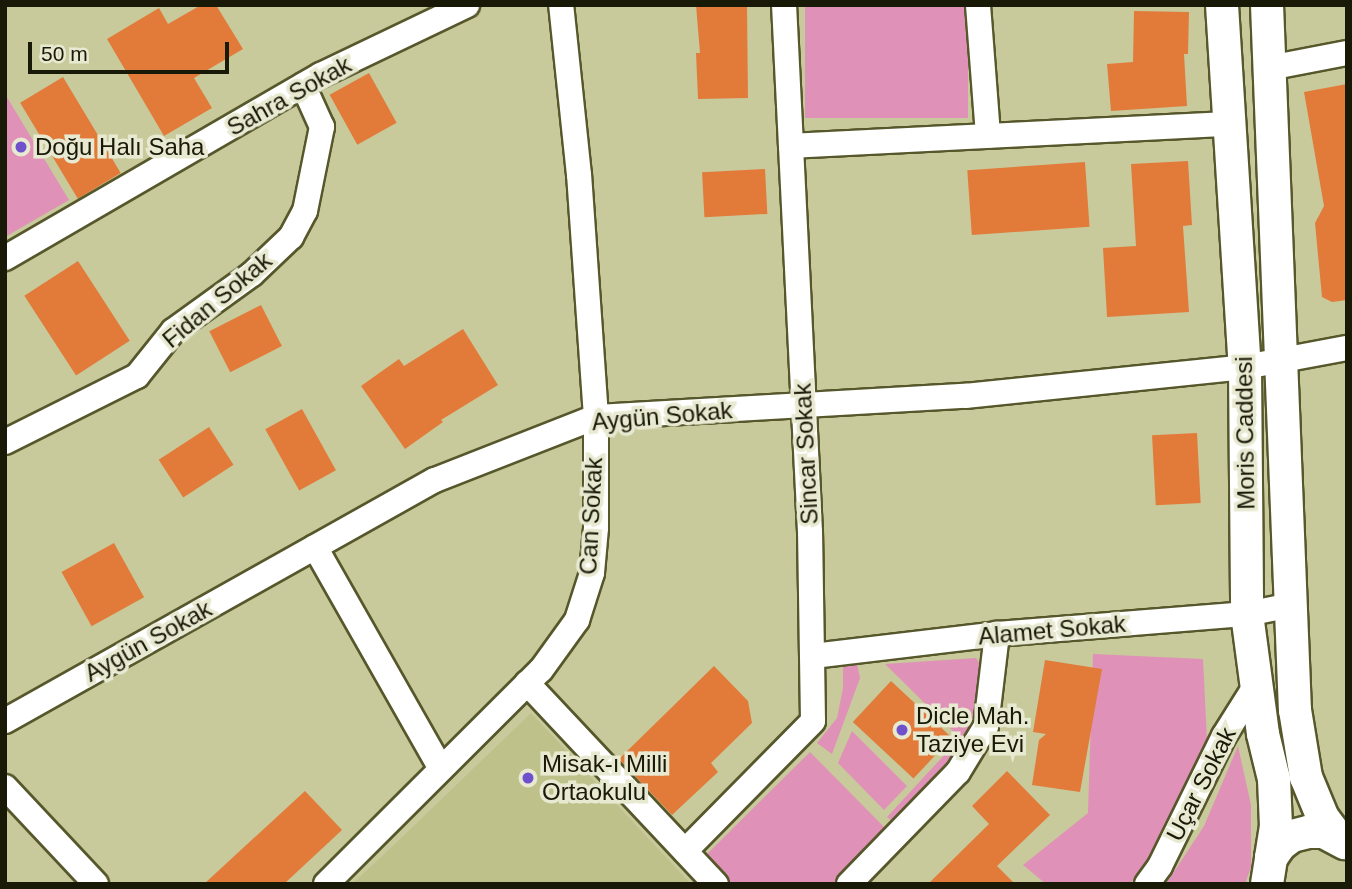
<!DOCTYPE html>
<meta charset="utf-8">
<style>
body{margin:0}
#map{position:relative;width:1352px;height:889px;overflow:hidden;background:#c8ca9b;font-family:Arial,sans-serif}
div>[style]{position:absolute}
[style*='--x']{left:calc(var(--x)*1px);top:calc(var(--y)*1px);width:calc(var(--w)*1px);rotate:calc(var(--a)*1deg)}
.built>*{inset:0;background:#bfc18a}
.green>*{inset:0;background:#e091b7;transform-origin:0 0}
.building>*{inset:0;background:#e27b3a;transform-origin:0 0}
.roads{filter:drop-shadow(2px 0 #56572b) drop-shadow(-2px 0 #56572b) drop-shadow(0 2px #56572b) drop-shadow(0 -2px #56572b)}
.minor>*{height:24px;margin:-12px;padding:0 12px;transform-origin:12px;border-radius:12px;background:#fff}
.tertiary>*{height:32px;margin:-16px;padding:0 16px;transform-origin:16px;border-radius:16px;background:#fff}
.dots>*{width:19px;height:19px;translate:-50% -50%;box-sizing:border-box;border:4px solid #e8e9d1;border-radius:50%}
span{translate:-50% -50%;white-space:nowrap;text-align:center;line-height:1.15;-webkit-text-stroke:7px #e8e9d1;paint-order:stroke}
.street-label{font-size:24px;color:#191907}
.poi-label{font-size:24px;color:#191907}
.left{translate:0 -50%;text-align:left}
.frame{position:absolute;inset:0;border:7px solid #191907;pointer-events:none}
.scale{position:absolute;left:28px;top:42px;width:201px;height:32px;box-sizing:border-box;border:4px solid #191907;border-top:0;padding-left:9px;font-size:21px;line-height:24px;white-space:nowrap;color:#191907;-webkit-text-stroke:5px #e8e9d1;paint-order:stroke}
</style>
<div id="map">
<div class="built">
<div style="clip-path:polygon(531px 713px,691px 884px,352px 884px,396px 843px)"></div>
</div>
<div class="green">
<div style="left:805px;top:5px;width:163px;height:113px"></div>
<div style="clip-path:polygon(5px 94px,69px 200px,5px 237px)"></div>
<div style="clip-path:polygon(1093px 654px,1203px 659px,1207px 740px,1157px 849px,1130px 884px,1046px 884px,1023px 865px,1088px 813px)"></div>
<div style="clip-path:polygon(976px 658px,985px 672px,975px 734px,896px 824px,887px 817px,960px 738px,885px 664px)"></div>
<div style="clip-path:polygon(857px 663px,860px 678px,832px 754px,817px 743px,837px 718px,843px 688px,843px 667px)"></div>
<div style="clip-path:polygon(852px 731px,907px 786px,884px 810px,838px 763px)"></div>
<div style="clip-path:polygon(1238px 746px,1251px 805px,1251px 867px,1245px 884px,1166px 884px,1204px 826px)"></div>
<div style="clip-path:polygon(810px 752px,888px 831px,835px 884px,721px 884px,699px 862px)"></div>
</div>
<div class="building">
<div style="clip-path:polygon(201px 5px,216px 5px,243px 49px,194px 78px,212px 108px,164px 136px,107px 39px,159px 8px,168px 24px)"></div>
<div style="clip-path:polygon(696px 5px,747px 5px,748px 98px,698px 99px,696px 53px,700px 53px)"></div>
<div style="clip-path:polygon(1134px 11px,1189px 12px,1188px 54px,1184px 54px,1187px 106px,1111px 111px,1107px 64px,1133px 62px)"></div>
<div style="left:369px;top:73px;width:57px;height:45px;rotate:61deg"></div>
<div style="left:63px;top:77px;width:112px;height:50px;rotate:59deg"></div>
<div style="clip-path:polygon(1347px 84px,1347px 300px,1332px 302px,1322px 297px,1315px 223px,1324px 206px,1304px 92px)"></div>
<div style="clip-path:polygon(1188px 161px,1192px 225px,1183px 226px,1189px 312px,1107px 317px,1103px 248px,1136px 246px,1131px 164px)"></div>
<div style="left:1085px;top:162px;width:65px;height:118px;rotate:86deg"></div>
<div style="left:765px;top:169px;width:45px;height:63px;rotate:87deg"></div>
<div style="left:78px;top:261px;width:95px;height:64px;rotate:57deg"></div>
<div style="left:261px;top:305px;width:46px;height:58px;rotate:63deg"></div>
<div style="clip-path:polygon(463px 329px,498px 385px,441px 420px,443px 422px,405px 449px,361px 386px,399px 359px,404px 366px)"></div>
<div style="left:302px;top:409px;width:70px;height:42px;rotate:61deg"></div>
<div style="left:209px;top:427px;width:45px;height:60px;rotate:57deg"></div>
<div style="left:1197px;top:433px;width:70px;height:45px;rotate:87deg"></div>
<div style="left:114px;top:543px;width:62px;height:60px;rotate:61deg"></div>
<div style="clip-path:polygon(1045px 660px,1102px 669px,1080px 792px,1032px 785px,1039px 740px,1046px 734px,1033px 732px)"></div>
<div style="clip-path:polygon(714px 666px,748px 701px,752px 723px,711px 763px,718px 772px,672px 815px,619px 759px)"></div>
<div style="left:891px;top:681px;width:83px;height:56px;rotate:43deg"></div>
<div style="clip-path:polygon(1007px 771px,1050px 815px,997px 866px,1015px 884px,928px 884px,989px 824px,972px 806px)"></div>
<div style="clip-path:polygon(305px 791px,342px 830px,284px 884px,204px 884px)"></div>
</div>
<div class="roads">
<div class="minor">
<div style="--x:978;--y:5;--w:131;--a:85.6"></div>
<div style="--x:1269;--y:68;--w:79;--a:-10.9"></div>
<div style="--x:791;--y:146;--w:440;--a:-2.9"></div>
<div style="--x:5;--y:258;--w:365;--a:-30.1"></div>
<div style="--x:321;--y:75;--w:162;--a:-25.6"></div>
<div style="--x:5;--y:442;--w:148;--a:-26.6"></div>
<div style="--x:137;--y:376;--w:58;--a:-51.3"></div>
<div style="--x:173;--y:331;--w:97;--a:-35.8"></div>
<div style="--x:252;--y:274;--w:54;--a:-43.5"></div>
<div style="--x:291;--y:237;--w:30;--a:-62"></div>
<div style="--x:305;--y:211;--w:86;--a:-78.6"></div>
<div style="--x:322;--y:127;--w:46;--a:-114.3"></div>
<div style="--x:315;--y:547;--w:255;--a:60.4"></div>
<div style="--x:813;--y:656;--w:185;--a:-6.8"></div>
<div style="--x:997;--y:634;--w:251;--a:-4.6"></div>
<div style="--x:1247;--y:614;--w:45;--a:-11.6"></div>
<div style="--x:527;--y:683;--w:276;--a:46.8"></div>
<div style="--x:5;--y:721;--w:493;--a:-29.3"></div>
<div style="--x:435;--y:480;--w:173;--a:-21.4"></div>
<div style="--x:596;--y:417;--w:370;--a:-3.3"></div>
<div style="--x:965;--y:396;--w:281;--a:-5.9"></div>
<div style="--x:1245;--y:367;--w:104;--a:-10.6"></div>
<div style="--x:5;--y:787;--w:133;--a:46.8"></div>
<div style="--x:685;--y:851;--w:182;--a:-45.4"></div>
<div style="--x:813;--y:721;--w:189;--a:-90.9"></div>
<div style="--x:810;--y:532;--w:528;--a:-92.82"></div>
<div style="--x:326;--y:884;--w:303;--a:-44.9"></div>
<div style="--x:541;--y:670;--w:62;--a:-54.2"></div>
<div style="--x:577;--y:620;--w:49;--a:-72.3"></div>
<div style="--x:592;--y:573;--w:45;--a:-84.9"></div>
<div style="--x:596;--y:528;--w:111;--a:-90"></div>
<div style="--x:596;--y:417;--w:243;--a:-94"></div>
<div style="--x:579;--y:175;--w:171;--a:-96"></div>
<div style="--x:849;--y:884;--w:156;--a:-45.8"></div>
<div style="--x:958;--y:772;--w:54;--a:-58.7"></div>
<div style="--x:986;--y:726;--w:93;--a:-83.2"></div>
<div style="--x:1147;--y:884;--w:22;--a:-54"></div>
<div style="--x:1160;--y:866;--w:145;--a:-63.8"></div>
<div style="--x:1224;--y:736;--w:60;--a:-57.9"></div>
</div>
<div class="tertiary">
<div style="--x:1222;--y:5;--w:363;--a:86.4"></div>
<div style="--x:1245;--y:367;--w:247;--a:89.5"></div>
<div style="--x:1247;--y:614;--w:121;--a:82.4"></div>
<div style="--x:1263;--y:734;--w:46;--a:76.3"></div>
<div style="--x:1274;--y:779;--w:47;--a:87.6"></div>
<div style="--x:1276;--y:826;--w:32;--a:99"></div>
<div style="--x:1267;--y:5;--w:706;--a:87.73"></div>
<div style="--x:1295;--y:710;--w:68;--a:80.7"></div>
<div style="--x:1306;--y:777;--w:44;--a:67.5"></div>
<div style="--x:1323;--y:818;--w:25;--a:53"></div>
<div style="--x:1267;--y:884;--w:26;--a:-81"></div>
<div style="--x:1271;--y:858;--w:16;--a:-55"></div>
<div style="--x:1280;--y:845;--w:15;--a:-37"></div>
<div style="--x:1292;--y:836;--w:16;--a:-14"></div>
<div style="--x:1308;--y:832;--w:16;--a:0"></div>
<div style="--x:1324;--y:832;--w:24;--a:28"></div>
</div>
</div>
<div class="dots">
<div style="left:21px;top:147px;background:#6f52cb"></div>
<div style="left:902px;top:730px;background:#6f52cb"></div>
<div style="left:528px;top:778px;background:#6f52cb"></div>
</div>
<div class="street-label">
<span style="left:289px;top:96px;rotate:-29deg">Sahra Sokak</span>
<span style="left:217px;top:300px;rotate:-40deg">Fidan Sokak</span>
<span style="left:662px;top:416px;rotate:-5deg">Aygün Sokak</span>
<span style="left:1245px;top:433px;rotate:-91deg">Moris Caddesi</span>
<span style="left:806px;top:454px;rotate:-93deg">Sincar Sokak</span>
<span style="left:591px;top:516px;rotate:-87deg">Can Sokak</span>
<span style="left:1052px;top:630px;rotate:-5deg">Alamet Sokak</span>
<span style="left:148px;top:641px;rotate:-29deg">Aygün Sokak</span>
<span style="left:1201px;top:784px;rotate:-63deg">Uçar Sokak</span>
</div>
<div class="poi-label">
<span class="left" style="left:35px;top:147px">Doğu Halı Saha</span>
<span class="left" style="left:916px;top:730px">Dicle Mah.<br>Taziye Evi</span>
<span class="left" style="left:542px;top:778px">Misak-ı Milli<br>Ortaokulu</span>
</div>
<div class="frame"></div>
<div class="scale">50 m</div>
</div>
